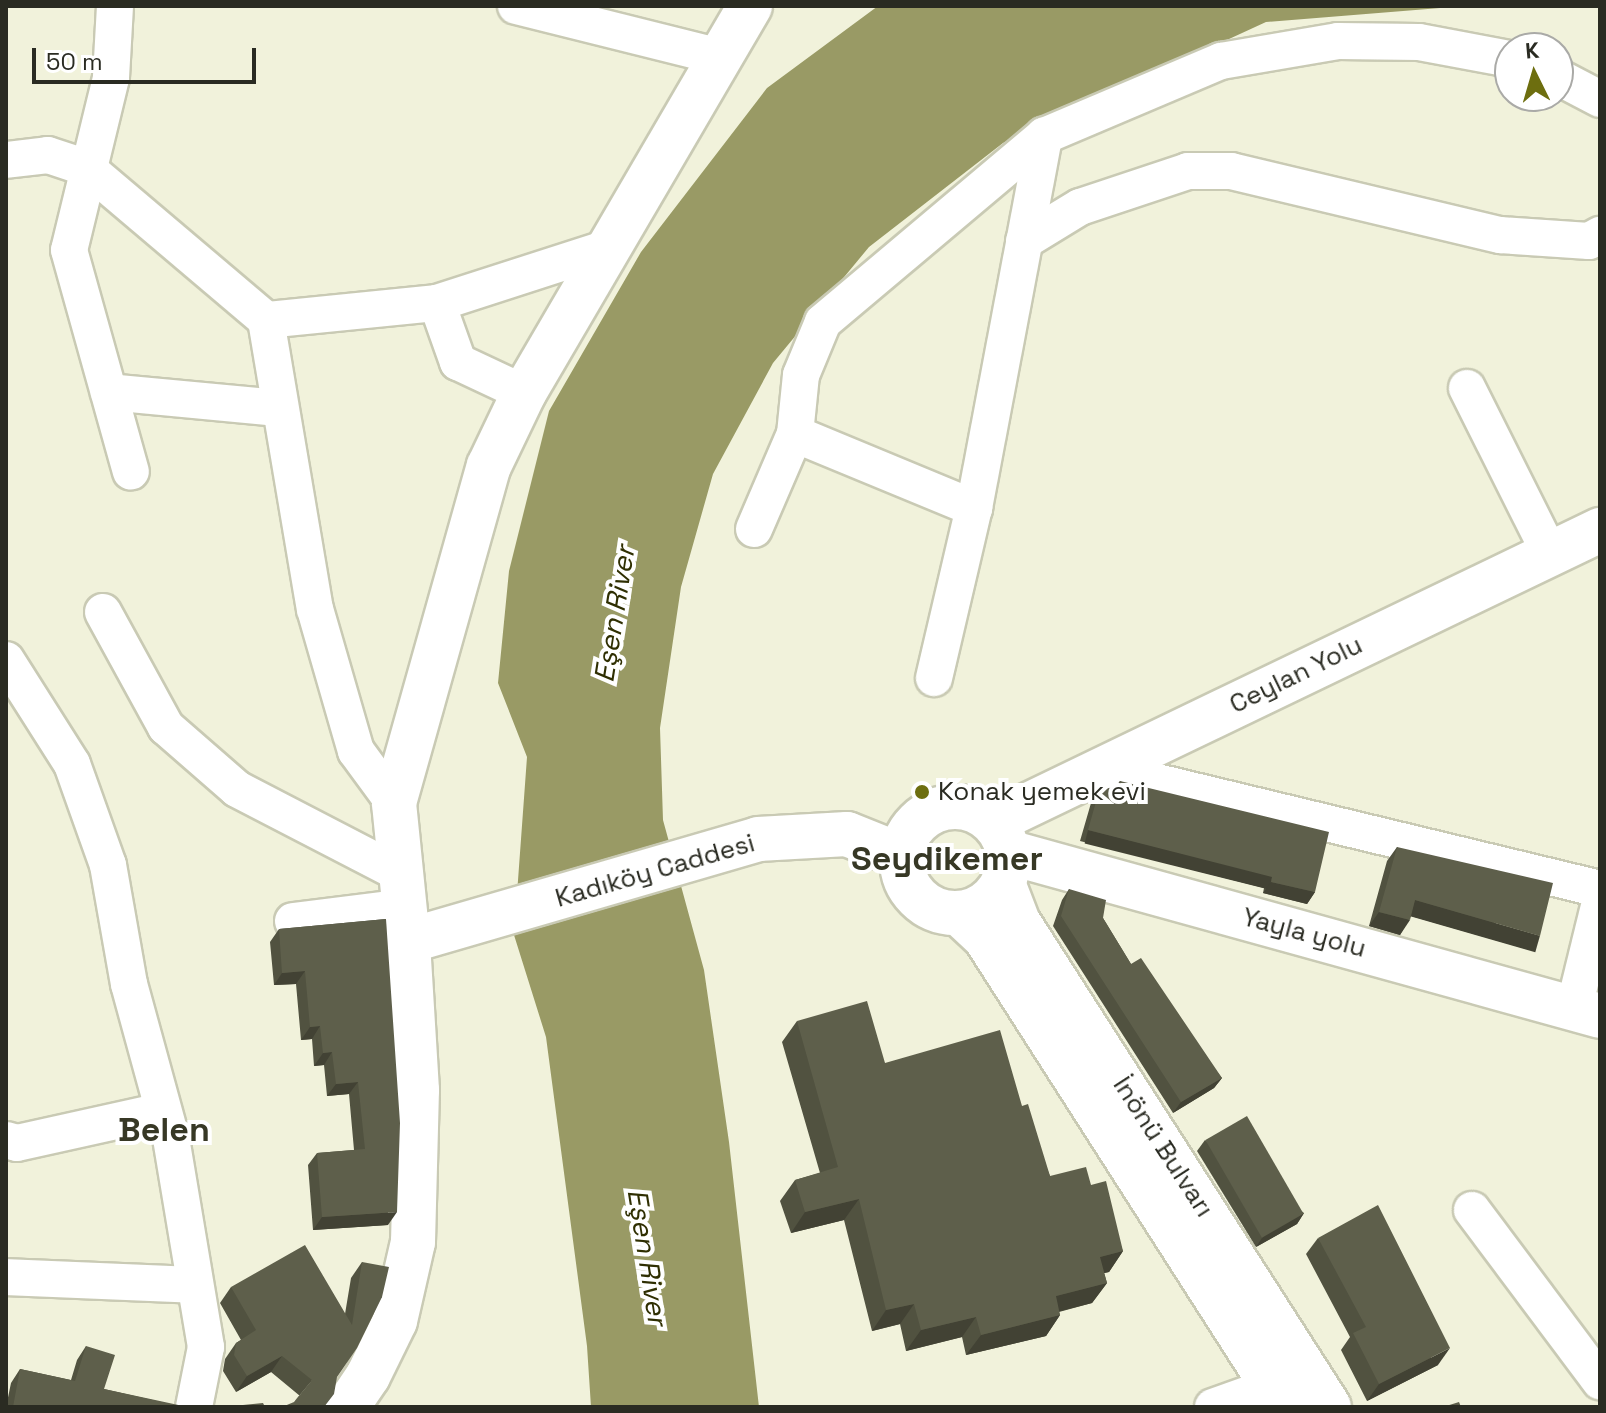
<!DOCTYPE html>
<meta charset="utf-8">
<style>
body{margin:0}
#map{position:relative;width:1606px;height:1413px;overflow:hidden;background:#f1f2db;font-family:"Space Grotesk",sans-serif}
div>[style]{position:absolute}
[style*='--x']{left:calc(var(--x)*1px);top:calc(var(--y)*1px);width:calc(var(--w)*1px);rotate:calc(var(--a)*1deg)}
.water>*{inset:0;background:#999a65}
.roads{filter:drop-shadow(2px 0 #c9cab4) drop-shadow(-2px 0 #c9cab4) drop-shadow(0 2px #c9cab4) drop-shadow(0 -2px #c9cab4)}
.street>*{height:36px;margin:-18px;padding:0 18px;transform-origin:18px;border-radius:18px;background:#fff}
.secondary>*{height:44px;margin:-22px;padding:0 22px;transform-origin:22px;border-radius:22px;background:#fff}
.secondary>.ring{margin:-22px;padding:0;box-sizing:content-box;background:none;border:44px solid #fff;border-radius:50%}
.wall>*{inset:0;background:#515240}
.shaded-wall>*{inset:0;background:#424234;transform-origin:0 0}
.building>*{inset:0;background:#5e5f4b;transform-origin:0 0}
.dots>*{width:22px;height:22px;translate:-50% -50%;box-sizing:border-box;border:4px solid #fff;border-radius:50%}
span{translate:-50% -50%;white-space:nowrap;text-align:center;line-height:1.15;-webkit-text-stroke:8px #fff;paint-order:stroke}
.street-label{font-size:26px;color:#2a2b22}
.poi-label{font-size:26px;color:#2a2b22}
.left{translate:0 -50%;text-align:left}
.water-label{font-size:28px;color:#2f2f02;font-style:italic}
.district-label{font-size:34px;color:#373825;font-weight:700}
.frame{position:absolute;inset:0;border:8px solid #2a2b22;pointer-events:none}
.north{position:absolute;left:1494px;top:32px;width:80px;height:80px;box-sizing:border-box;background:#fff;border:2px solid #aaaaa7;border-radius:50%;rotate:355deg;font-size:22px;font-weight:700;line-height:32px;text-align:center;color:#2a2b22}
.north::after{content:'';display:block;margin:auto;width:28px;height:36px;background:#6d6e0f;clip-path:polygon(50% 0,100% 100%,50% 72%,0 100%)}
.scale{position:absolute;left:32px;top:48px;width:224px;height:36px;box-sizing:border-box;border:4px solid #2a2b22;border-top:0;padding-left:10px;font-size:24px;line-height:28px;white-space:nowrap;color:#2a2b22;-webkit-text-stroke:6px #fff;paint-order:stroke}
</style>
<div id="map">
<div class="water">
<div style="clip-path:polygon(878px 6px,1465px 6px,1266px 22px,1003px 143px,869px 247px,773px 363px,713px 474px,681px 587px,660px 728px,663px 820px,704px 970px,729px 1142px,759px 1407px,591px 1407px,587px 1346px,546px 1037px,514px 935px,527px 757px,498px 683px,509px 571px,549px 411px,641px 252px,767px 88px)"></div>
</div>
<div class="roads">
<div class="street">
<div style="--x:115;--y:6;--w:72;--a:93.2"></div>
<div style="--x:111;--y:78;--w:177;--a:103.7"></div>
<div style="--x:69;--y:250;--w:230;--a:74.4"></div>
<div style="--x:516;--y:6;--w:210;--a:14"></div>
<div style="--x:1558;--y:77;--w:47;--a:27.6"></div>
<div style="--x:6;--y:160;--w:42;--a:-6.8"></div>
<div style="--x:48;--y:155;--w:41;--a:18.4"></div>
<div style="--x:87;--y:168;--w:235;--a:40.3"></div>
<div style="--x:266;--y:320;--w:172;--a:-5.7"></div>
<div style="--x:437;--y:303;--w:182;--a:-17.9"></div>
<div style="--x:1024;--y:241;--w:66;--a:-31.3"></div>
<div style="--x:1080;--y:207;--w:114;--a:-18.4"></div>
<div style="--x:1188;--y:171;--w:43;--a:0"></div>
<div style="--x:1231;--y:171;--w:277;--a:13.4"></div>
<div style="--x:1500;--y:235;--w:89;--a:3.9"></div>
<div style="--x:1589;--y:241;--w:13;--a:-29"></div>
<div style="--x:437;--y:303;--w:63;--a:70.4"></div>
<div style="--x:458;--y:362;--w:73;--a:25.2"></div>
<div style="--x:266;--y:320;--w:293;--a:80.4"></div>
<div style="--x:315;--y:609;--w:148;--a:73.9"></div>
<div style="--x:356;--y:751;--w:64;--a:53.8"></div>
<div style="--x:1467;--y:388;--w:183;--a:63.4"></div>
<div style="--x:109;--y:392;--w:171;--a:5.4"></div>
<div style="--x:795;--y:434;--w:194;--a:22.5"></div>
<div style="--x:754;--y:529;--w:103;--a:-66.7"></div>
<div style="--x:795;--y:434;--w:59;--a:-84.2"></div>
<div style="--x:801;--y:375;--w:57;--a:-67.5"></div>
<div style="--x:823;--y:322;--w:289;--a:-40.1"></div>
<div style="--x:1044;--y:136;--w:192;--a:-23"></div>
<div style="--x:1221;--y:61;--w:119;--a:-9.7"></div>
<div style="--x:1338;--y:41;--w:81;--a:0.7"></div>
<div style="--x:1419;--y:42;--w:93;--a:10.6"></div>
<div style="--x:103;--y:612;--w:131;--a:61.3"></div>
<div style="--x:166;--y:727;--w:94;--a:41.1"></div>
<div style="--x:237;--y:789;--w:185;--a:27.4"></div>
<div style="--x:6;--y:660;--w:123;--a:57.6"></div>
<div style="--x:72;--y:764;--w:107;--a:70.4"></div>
<div style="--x:108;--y:865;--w:121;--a:80"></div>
<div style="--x:129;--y:984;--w:160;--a:74.7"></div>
<div style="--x:171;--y:1138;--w:212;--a:80.5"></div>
<div style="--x:206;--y:1347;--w:61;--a:101.3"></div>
<div style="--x:934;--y:678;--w:175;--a:-76.8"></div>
<div style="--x:974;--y:508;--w:379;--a:-79.3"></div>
<div style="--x:1103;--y:769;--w:511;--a:13.57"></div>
<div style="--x:293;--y:921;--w:113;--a:-7.1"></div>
<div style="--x:1574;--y:1008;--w:109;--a:-76.2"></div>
<div style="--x:6;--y:1140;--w:11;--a:15"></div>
<div style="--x:17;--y:1143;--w:148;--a:-12.5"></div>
<div style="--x:1472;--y:1210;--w:214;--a:53.2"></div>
<div style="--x:6;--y:1277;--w:188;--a:2.4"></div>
<div style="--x:1213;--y:1407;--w:63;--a:-19.6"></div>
</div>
<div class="secondary">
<div class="ring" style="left:902px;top:807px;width:62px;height:62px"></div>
<div style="--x:993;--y:822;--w:674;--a:-25.69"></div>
<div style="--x:1008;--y:852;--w:614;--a:15.48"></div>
<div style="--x:1003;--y:883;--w:42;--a:69"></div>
<div style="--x:1018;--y:922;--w:576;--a:57.33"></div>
<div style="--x:960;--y:914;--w:34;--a:43"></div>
<div style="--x:985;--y:937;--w:558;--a:57.36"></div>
<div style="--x:408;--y:941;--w:365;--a:-16.2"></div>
<div style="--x:758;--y:839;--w:89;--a:-3.2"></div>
<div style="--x:847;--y:834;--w:59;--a:21.8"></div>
<div style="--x:347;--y:1407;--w:37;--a:-56"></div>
<div style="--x:368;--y:1376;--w:61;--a:-63.9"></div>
<div style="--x:395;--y:1321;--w:81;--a:-77.2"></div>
<div style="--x:413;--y:1242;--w:152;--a:-88.5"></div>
<div style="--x:417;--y:1090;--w:149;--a:-93.5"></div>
<div style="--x:408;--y:941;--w:139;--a:-95.8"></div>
<div style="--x:394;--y:803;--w:350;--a:-74.3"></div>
<div style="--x:489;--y:466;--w:81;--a:-64.4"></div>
<div style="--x:524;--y:393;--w:448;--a:-59.7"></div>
</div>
</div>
<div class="wall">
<div style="clip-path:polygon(1120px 781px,1315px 892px,1307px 904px,1263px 893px,1264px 888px,1080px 841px,1091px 803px,1099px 791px,1116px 786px)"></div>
<div style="clip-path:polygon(1397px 847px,1530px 950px,1411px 916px,1400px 935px,1369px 926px,1387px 861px)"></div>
<div style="clip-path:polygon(1069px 889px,1103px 918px,1131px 964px,1222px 1078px,1214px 1088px,1173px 1113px,1053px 926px,1062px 900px)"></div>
<div style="clip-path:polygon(386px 919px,388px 1225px,313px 1230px,308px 1165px,317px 1153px,354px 1150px,349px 1094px,327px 1096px,324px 1065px,314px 1066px,312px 1039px,301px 1040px,296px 984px,274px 985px,270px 942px,279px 929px)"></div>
<div style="clip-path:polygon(797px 1021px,885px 1063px,1022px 1106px,1050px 1176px,1091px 1185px,1123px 1251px,1109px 1272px,1104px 1273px,1107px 1283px,1092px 1303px,1059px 1312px,1060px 1315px,1046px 1336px,966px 1355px,962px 1337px,906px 1351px,900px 1324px,872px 1331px,844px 1220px,791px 1233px,780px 1201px,795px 1180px,820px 1173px,782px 1042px)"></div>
<div style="clip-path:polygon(1205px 1140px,1304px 1213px,1297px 1224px,1256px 1247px,1197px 1151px)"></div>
<div style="clip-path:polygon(1318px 1238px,1438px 1365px,1367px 1401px,1341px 1350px,1350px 1337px,1306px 1254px)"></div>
<div style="clip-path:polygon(362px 1262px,382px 1297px,294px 1402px,300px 1396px,271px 1372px,236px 1392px,223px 1371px,225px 1359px,236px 1343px,241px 1340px,220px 1303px,231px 1287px,345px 1314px,351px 1278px)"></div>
<div style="clip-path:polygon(86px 1346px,104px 1389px,183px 1407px,6px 1407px,11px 1383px,20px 1369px,71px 1380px,77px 1360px)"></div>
</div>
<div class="shaded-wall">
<div style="left:1088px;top:830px;width:190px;height:14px;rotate:14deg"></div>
<div style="clip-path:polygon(1271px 882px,1315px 892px,1307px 904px,1263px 893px)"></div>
<div style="left:1415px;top:900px;width:130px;height:17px;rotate:16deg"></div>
<div style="clip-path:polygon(1379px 912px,1410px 920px,1400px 935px,1369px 926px)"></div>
<div style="clip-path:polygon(305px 971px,296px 984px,274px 985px,282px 973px)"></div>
<div style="clip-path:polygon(320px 1026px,312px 1039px,301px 1040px,310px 1027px)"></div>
<div style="clip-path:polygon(332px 1052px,324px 1065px,314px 1066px,323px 1053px)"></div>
<div style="clip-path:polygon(1222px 1078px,1214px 1088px,1173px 1113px,1181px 1102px)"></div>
<div style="clip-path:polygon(358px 1082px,349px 1094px,327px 1096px,336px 1084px)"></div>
<div style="clip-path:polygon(859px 1199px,844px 1220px,791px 1233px,805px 1212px)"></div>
<div style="clip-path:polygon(397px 1212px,388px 1225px,313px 1230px,322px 1217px)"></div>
<div style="clip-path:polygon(1304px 1213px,1297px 1224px,1256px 1247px,1264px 1235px)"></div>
<div style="clip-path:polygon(1123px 1251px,1109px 1272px,1086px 1277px,1100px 1257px)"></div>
<div style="clip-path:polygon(1107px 1283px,1092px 1303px,1041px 1316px,1056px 1296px)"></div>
<div style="clip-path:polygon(914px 1304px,900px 1324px,872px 1331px,886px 1310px)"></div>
<div style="clip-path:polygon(1060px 1315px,1046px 1336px,966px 1355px,981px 1335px)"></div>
<div style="clip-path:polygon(976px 1317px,962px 1337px,906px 1351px,921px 1330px)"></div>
<div style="clip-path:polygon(1450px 1348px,1438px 1365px,1367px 1401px,1379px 1384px)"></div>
<div style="clip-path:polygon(282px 1356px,271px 1372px,236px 1392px,247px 1376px)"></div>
</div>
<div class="building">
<div style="clip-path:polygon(1120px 781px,1329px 832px,1315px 892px,1271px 882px,1272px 877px,1088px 830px,1099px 791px,1117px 786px)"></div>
<div style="clip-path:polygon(1397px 847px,1553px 883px,1540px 936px,1415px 900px,1410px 920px,1379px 912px)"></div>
<div style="clip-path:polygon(1069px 889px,1106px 900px,1103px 918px,1131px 964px,1141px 958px,1222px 1078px,1181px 1102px,1061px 916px)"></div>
<div style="clip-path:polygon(386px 919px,400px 1123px,397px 1212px,322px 1217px,317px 1153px,365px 1149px,358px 1082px,336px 1084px,332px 1052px,323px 1053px,320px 1026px,310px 1027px,305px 971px,282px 973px,279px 929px)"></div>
<div style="clip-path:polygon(867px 1001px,885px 1063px,1000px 1030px,1022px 1106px,1028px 1104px,1050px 1176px,1086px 1167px,1091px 1185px,1106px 1181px,1123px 1251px,1100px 1257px,1107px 1283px,1056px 1296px,1060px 1315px,981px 1335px,976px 1317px,921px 1330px,914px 1304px,886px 1310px,859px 1199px,805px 1212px,795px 1180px,838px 1167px,797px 1021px)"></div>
<div style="left:1247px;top:1116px;width:113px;height:48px;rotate:60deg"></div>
<div style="clip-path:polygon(1378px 1205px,1450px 1348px,1379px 1384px,1353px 1333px,1366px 1327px,1318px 1238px)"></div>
<div style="clip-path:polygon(305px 1245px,352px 1325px,362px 1262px,389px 1267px,382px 1297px,357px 1348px,337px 1377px,334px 1394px,324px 1407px,282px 1407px,294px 1402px,312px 1380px,282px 1356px,247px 1376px,234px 1355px,236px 1343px,256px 1330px,231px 1287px)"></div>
<div style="clip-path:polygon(86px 1346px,115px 1355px,104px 1389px,183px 1406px,183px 1407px,13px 1407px,20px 1369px,75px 1381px)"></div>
<div style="clip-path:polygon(1459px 1402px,1461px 1407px,1443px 1407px)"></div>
<div style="clip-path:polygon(263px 1403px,265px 1407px,233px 1407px,233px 1406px)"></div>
</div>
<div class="dots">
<div style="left:922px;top:792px;background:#6d6e0f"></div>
</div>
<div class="street-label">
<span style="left:1296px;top:675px;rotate:-26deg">Ceylan Yolu</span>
<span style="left:655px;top:871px;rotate:-16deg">Kadıköy Caddesi</span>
<span style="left:1304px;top:933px;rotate:15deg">Yayla yolu</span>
<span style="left:1163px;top:1147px;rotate:57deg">İnönü Bulvarı</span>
</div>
<div class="poi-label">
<span class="left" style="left:938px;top:792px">Konak yemek evi</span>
</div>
<div class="water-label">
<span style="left:614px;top:614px;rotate:-81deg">Eşen River</span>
<span style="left:648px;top:1257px;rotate:81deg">Eşen River</span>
</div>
<div class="district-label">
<span style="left:947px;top:859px">Seydikemer</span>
<span style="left:164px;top:1130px">Belen</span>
</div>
<div class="frame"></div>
<div class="north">K</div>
<div class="scale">50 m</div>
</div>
